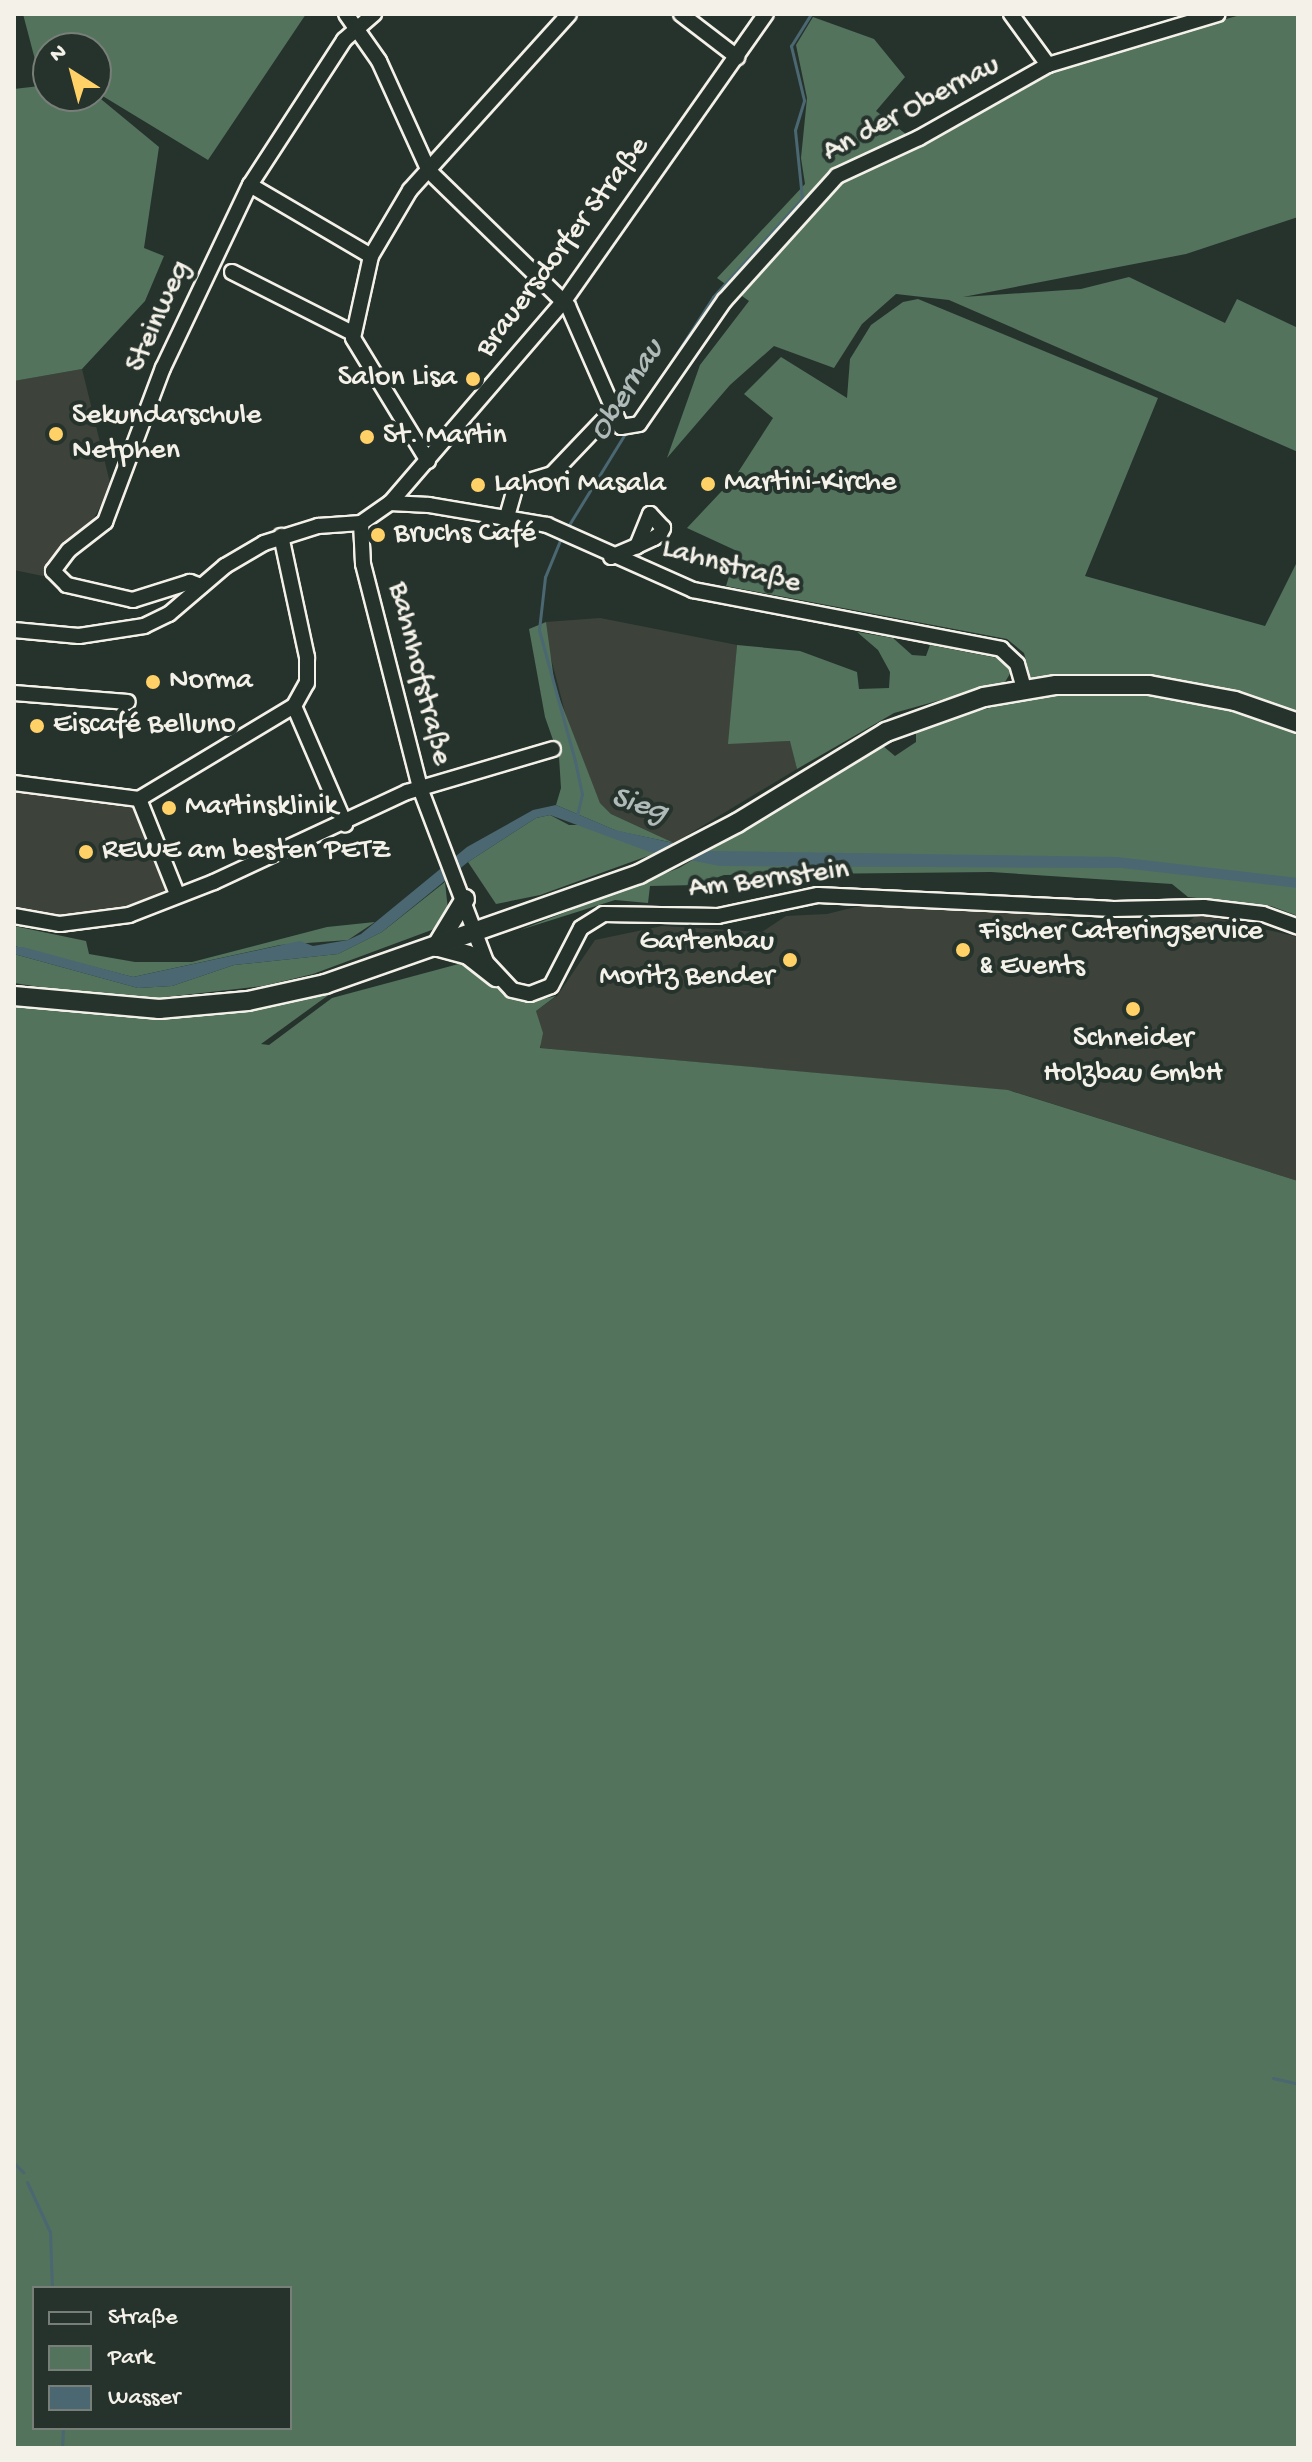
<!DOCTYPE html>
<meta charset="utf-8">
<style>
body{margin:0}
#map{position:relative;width:1312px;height:2462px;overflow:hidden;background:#26332d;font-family:"Gochi Hand",sans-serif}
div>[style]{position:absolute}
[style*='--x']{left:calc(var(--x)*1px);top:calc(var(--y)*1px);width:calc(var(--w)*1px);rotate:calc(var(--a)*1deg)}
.built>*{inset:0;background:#3d433b}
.green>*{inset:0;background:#53735d}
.water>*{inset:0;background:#4b6771}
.stream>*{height:3px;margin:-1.5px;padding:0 1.5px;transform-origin:1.5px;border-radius:1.5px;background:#4b6771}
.roads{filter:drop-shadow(2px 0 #f4f1e8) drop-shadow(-2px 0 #f4f1e8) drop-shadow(0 2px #f4f1e8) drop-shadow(0 -2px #f4f1e8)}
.minor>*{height:14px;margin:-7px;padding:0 7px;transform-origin:7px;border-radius:7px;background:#26332d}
.major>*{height:18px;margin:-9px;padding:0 9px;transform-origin:9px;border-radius:9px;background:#26332d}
.dots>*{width:22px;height:22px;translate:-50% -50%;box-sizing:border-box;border:4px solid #26332d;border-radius:50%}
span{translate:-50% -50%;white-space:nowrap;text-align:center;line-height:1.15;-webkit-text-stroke:8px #26332d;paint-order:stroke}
.street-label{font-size:30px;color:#f4f1e8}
.poi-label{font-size:30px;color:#f4f1e8}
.right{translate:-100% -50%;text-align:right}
.left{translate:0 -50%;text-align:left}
.water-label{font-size:32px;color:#b0bab8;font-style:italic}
.frame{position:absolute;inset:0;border:16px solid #f4f1e8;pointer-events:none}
.legend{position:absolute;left:32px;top:2286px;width:260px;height:144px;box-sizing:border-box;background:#26332d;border:2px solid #787f78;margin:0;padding:10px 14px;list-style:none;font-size:24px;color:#f4f1e8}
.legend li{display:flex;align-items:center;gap:16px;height:40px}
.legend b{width:40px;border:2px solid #787f78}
.north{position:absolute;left:32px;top:32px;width:80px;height:80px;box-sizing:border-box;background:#26332d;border:2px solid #787f78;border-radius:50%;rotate:324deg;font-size:22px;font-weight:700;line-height:32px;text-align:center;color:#f4f1e8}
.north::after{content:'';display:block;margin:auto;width:28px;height:36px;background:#ffd166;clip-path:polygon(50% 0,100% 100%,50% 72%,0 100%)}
</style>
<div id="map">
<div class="built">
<div style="clip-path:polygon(82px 369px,111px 487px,91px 523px,61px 543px,43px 576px,14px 570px,14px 381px)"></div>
<div style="clip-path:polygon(600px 618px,737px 645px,729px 743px,791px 741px,797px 769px,674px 843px,611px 814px,600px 803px,568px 724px,545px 635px,546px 622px)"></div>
<div style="clip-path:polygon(14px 790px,137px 801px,168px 889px,115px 912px,81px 919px,14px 908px)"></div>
<div style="clip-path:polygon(876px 902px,1006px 909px,1144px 931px,1164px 942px,1198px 914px,1298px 937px,1298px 1181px,1012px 1091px,541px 1048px,536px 1011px,557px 996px,595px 940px,662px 926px,762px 932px,786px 916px,827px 914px)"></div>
</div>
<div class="green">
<div style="clip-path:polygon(23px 14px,306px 14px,208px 160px,101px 95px,96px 89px,96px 48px,48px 48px,48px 71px,38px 71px)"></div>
<div style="clip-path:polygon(1244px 14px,1298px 14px,1298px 217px,1186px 254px,963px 297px,1081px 289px,1129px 277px,1225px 323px,1237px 299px,1298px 328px,1298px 452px,949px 300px,896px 294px,862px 324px,834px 368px,774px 346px,730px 385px,667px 458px,700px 365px,749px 301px,717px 278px,805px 184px,801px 158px,807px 98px,796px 45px,813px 17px,874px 39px,905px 77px,876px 111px,911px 138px,1046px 69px)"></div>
<div style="clip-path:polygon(48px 85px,48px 96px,96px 95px,159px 147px,144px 248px,164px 256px,145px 301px,82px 369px,14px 381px,14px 89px)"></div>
<div style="clip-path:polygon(918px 299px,1158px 398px,1085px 576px,1265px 626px,1298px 560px,1298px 916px,1271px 906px,1188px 897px,1172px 884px,991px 872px,724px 875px,697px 885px,650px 886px,648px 903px,615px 900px,520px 930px,679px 868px,883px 746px,895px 756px,916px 742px,916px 729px,1035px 695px,1024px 653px,1007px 639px,726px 586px,737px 551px,687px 528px,735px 477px,773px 418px,744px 394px,781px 357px,847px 398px,850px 359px,871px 325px,903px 302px)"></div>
<div style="clip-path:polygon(546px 622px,555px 687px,600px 803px,611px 814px,674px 843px,617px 831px,556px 805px,561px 788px,559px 757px,545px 717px,529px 629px)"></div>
<div style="clip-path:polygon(857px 632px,893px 638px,912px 655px,926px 656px,930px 645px,1003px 659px,1011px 672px,1005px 682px,894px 713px,797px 769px,790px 741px,728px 744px,737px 645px,800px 651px,857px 672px,859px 689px,889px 688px,890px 672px,878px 650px)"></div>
<div style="clip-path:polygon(550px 815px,569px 825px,584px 825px,656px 853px,540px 895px,496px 904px,468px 862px,536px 818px)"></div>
<div style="clip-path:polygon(445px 882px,448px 910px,437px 928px,313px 974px,263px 986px,158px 998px,91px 995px,14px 983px,14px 954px,138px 988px,172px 986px,234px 965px,338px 954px,382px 932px)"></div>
<div style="clip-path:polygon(375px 922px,348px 940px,280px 945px,133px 977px,14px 946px,14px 926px,86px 941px,89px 954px,135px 962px,192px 962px,327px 927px)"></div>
<div style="clip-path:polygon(evenodd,466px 962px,512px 999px,527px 1003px,556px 996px,536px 1011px,543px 1033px,540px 1048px,1008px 1090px,1298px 1181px,1298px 2448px,14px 2448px,14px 1004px,133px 1016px,210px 1014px,334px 991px,261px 1044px,269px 1045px,332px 998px,466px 962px,34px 2288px,290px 2288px,290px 2428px,34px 2428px,34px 2288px)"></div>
</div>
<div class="water">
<div style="clip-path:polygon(556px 805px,615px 830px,709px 851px,1117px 857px,1298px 878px,1298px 888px,1122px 868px,720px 866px,650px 852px,550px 815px,536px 818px,468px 862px,382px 932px,338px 954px,234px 965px,172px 986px,138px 988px,14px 954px,14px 947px,23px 947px,133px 977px,300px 941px,313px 946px,348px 940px,361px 934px,467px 847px,533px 810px)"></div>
</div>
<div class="stream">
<div style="--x:639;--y:412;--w:137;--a:-57.2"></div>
<div style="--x:713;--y:297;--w:133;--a:-48"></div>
<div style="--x:802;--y:198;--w:68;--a:-95.9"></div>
<div style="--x:795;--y:130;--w:31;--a:-73"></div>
<div style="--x:804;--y:100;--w:56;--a:-103.5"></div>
<div style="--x:791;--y:46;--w:38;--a:-58"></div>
<div style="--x:567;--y:528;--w:113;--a:-58.4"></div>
<div style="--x:561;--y:538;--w:42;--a:112.3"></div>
<div style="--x:545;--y:577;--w:53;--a:96.5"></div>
<div style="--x:539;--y:630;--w:136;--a:74.6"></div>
<div style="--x:575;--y:761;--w:34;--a:78"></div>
<div style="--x:582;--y:794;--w:23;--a:103"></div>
<div style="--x:1273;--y:2078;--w:26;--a:13"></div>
<div style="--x:14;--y:2163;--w:13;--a:45"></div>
<div style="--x:27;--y:2182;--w:55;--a:65.3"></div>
<div style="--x:50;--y:2232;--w:56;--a:88"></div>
<div style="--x:62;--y:2448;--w:20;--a:-87"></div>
</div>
<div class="roads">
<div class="minor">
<div style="--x:346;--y:14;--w:57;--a:54.9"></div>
<div style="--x:379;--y:61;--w:121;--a:65.6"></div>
<div style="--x:429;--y:171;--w:194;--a:44.2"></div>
<div style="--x:568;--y:306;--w:132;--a:66.3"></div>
<div style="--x:621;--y:427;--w:18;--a:-9"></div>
<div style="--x:639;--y:424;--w:151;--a:-55.3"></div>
<div style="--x:725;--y:300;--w:167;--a:-47.9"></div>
<div style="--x:837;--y:176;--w:90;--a:-24.9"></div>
<div style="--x:919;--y:138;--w:148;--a:-29.5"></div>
<div style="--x:1048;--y:65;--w:177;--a:-16.7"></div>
<div style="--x:681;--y:14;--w:71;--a:37.5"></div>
<div style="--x:1011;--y:14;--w:63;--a:54"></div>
<div style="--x:250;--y:185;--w:140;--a:30.4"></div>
<div style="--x:232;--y:272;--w:135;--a:26.9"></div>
<div style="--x:428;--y:461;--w:144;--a:-121.4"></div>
<div style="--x:353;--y:338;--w:84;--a:-77.6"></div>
<div style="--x:371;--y:256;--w:77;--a:-59.4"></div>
<div style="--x:410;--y:190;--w:237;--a:-47.9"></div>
<div style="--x:390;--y:503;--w:267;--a:-49.3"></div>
<div style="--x:564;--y:301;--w:351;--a:-54.9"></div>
<div style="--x:506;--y:520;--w:36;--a:-74"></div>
<div style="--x:516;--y:485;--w:38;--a:-17"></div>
<div style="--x:552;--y:474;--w:86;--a:-46.4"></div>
<div style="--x:361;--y:523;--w:41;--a:87.2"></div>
<div style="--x:363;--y:564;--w:231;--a:75.7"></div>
<div style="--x:420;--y:788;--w:186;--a:69.2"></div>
<div style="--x:486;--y:962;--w:38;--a:47"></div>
<div style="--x:512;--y:990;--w:18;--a:13"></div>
<div style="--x:530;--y:994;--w:22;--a:-21"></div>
<div style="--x:551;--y:986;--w:65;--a:-62.7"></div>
<div style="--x:581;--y:928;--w:26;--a:-32"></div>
<div style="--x:603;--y:914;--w:115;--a:1"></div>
<div style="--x:718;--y:916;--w:102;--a:-11.9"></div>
<div style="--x:818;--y:895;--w:296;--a:2.7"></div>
<div style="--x:1114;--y:909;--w:90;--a:-1.3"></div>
<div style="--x:1204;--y:907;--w:59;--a:6.8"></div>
<div style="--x:1263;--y:914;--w:37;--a:20"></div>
<div style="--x:611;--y:557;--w:28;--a:-23"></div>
<div style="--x:637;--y:546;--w:19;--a:-25"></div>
<div style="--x:654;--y:538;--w:7;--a:-34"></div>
<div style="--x:660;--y:534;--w:7;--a:-63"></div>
<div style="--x:663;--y:528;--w:19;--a:-133"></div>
<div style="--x:650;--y:514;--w:35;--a:112"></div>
<div style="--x:201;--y:586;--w:12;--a:-160"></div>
<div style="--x:190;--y:582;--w:60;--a:162.5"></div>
<div style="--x:133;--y:600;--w:68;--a:-167.2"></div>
<div style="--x:67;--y:585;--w:20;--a:-135"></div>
<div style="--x:53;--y:571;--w:26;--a:-53"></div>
<div style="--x:69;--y:550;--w:46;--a:-37.9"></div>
<div style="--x:105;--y:522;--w:165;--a:-69.4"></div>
<div style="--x:163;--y:368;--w:203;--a:-64.6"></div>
<div style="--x:250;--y:185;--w:173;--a:-57"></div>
<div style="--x:344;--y:40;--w:40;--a:-41"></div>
<div style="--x:14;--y:630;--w:65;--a:5.3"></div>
<div style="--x:79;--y:636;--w:66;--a:-8.7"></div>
<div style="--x:144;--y:626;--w:28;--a:-26"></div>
<div style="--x:169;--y:614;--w:74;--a:-40.6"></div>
<div style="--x:225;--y:566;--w:45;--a:-30.5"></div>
<div style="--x:264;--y:543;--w:57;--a:-17.5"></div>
<div style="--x:318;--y:526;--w:43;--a:-4"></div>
<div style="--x:361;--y:523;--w:35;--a:-35"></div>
<div style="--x:390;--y:503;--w:39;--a:3"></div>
<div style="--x:429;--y:505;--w:120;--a:9.6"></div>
<div style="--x:547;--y:525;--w:160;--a:24"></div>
<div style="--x:693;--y:590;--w:314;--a:10.8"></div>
<div style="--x:1001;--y:649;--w:22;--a:43"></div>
<div style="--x:1017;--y:664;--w:26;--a:74"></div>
<div style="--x:14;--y:693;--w:114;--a:4.5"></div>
<div style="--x:294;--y:706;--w:129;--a:66.6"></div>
<div style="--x:14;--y:783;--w:126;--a:7.3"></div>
<div style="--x:139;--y:799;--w:181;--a:-31"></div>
<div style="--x:294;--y:706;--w:26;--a:-61"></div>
<div style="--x:307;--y:683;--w:26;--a:-90"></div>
<div style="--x:307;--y:657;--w:124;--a:-102.1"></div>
<div style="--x:139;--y:799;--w:102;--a:68.2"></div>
<div style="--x:14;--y:916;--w:47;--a:9.9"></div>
<div style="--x:60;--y:924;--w:70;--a:-7.4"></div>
<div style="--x:129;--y:915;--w:91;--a:-21.2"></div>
<div style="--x:214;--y:882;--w:213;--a:-25"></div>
<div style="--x:407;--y:792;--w:152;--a:-16.4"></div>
</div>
<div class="major">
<div style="--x:436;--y:947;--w:56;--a:-58.9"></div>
<div style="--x:439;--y:947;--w:30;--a:15"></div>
<div style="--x:468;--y:955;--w:36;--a:38"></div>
<div style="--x:14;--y:996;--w:146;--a:5.1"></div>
<div style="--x:159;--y:1009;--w:89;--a:-5.1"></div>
<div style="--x:248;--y:1001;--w:79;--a:-12.4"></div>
<div style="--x:325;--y:984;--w:333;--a:-19.3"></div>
<div style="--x:639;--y:874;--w:110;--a:-27.5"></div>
<div style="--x:737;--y:823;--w:175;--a:-31.4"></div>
<div style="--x:886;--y:732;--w:104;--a:-19.7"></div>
<div style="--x:984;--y:697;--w:73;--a:-9.5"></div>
<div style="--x:1056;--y:685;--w:93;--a:0"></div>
<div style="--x:1149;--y:685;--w:87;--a:10.5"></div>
<div style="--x:1235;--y:701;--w:67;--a:19.2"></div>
</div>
</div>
<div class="dots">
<div style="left:473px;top:379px;background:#ffd166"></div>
<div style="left:56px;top:434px;background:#ffd166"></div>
<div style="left:367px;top:437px;background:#ffd166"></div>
<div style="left:708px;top:484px;background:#ffd166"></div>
<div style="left:478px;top:485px;background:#ffd166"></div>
<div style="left:378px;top:535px;background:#ffd166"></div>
<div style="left:153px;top:682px;background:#ffd166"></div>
<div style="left:37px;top:726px;background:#ffd166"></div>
<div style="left:169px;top:808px;background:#ffd166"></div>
<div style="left:86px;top:852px;background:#ffd166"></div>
<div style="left:963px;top:950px;background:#ffd166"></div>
<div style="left:790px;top:960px;background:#ffd166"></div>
<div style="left:1133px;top:1009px;background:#ffd166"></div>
</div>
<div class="street-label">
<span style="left:912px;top:110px;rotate:-28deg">An der Obernau</span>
<span style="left:564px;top:248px;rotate:-53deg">Brauersdorfer Straße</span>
<span style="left:160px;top:317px;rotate:-66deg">Steinweg</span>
<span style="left:731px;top:568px;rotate:15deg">Lahnstraße</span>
<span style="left:418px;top:674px;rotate:76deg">Bahnhofstraße</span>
<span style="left:769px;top:881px;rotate:-7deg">Am Bernstein</span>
</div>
<div class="poi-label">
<span class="right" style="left:457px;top:379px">Salon Lisa</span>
<span class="left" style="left:72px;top:434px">Sekundarschule<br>Netphen</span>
<span class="left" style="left:383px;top:437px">St. Martin</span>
<span class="left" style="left:724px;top:484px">Martini-Kirche</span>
<span class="left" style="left:494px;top:485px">Lahori Masala</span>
<span class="left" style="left:394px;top:535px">Bruchs Café</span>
<span class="left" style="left:169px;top:682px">Norma</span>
<span class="left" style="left:53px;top:726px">Eiscafé Belluno</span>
<span class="left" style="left:185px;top:808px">Martinsklinik</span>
<span class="left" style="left:102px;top:852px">REWE am besten PETZ</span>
<span class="left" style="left:979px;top:950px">Fischer Cateringservice<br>&amp; Events</span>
<span class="right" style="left:774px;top:960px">Gartenbau<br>Moritz Bender</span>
<span style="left:1133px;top:1057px">Schneider<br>Holzbau GmbH</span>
</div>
<div class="water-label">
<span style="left:628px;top:391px;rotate:-58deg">Obernau</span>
<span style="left:639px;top:806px;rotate:17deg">Sieg</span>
</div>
<div class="frame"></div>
<ul class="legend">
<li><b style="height:10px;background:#26332d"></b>Straße</li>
<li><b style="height:22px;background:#53735d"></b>Park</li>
<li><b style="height:22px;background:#4b6771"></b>Wasser</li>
</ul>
<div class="north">N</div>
</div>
